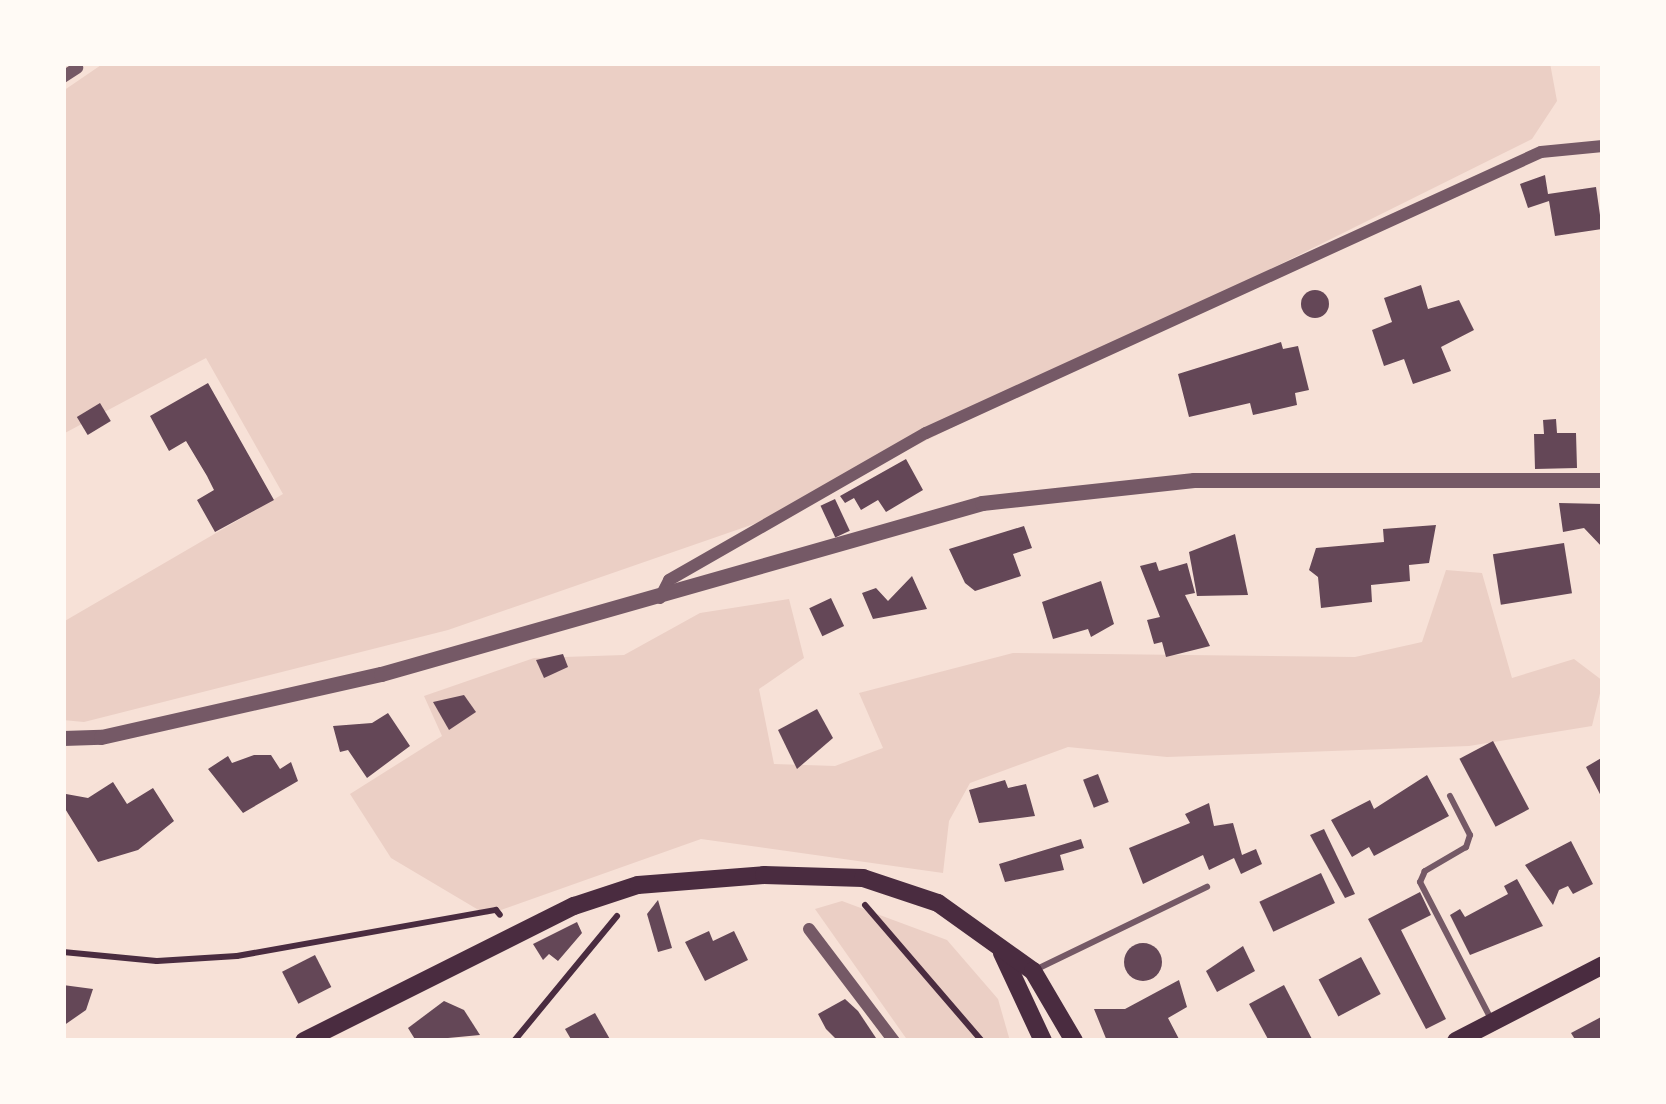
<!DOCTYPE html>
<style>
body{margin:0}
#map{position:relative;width:1666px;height:1104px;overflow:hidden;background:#f7e1d7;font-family:"PT Serif",serif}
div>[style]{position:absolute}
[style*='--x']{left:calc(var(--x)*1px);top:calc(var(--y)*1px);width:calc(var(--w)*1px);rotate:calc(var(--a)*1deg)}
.green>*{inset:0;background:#ebcfc5}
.building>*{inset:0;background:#644757;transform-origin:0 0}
.round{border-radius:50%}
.path>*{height:6px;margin:-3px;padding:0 3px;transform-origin:3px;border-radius:3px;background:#4a2c40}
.service>*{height:6px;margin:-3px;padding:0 3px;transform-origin:3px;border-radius:3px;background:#755966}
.minor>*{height:12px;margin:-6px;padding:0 6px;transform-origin:6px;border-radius:6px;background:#755966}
.tertiary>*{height:15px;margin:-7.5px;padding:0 7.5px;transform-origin:7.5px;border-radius:7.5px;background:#755966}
.secondary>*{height:18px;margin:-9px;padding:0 9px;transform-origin:9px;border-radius:9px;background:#4a2c40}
span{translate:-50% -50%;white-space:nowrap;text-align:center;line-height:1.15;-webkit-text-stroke:10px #fffaf5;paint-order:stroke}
.frame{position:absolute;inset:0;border:66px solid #fffaf5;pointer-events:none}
</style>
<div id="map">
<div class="green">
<div style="clip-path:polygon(104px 63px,1550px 63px,1557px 101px,1532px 139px,768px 519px,448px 630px,84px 722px,63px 720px,63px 622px,283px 494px,206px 358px,63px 434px,63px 91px)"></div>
<div style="clip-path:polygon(1446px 570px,1482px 573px,1512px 678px,1574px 659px,1603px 681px,1592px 726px,1469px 746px,1167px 757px,1068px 747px,970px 783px,949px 821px,943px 873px,701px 839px,487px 915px,391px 858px,350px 794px,442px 736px,424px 696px,534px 658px,624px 655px,700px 613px,789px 599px,804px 658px,759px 689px,774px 764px,835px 766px,883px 748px,859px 693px,1013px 653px,1355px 657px,1422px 642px)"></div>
<div style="clip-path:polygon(842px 901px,947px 940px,998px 999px,1010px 1041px,908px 1041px,815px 909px)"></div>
</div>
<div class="building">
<div style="clip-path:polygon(1545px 175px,1548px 194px,1596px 187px,1602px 229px,1555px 236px,1549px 201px,1528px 208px,1520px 184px)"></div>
<div style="clip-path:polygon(1421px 285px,1428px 309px,1459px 300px,1474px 330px,1441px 347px,1451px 371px,1413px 384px,1404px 359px,1384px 366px,1372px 330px,1392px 322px,1384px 298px)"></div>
<div class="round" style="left:1301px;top:290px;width:28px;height:28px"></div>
<div style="clip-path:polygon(1281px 342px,1283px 349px,1298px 346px,1309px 390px,1295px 393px,1297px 405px,1253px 415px,1250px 403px,1189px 417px,1178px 374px)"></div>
<div style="clip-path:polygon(208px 383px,274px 500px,215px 532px,197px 500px,214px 490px,207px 476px,186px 441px,169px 451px,150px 416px)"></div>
<div style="left:100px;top:403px;width:21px;height:27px;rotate:59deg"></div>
<div style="clip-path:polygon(1556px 419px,1557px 433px,1576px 433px,1577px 468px,1535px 469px,1534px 434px,1544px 434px,1543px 420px)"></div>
<div style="clip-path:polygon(906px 459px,923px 490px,886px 512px,878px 500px,861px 510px,854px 498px,845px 503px,840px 496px)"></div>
<div style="left:835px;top:499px;width:35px;height:16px;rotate:65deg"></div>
<div style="clip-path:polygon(1559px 503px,1603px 504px,1603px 548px,1584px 528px,1563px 532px)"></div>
<div style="clip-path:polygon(1436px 525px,1429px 563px,1409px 565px,1410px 581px,1371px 585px,1372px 602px,1321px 608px,1318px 577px,1309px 570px,1316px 548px,1384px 542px,1383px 529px)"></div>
<div style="clip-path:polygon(1024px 526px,1032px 548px,1013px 554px,1021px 576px,975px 591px,965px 583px,949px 549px)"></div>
<div style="clip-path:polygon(1235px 534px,1248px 595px,1197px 596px,1189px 552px)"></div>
<div style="left:1564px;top:543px;width:51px;height:72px;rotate:81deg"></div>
<div style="clip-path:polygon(1156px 562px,1159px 571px,1187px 563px,1195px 593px,1185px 595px,1210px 646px,1166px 657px,1162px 642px,1154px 644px,1147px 620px,1160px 617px,1140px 566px)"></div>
<div style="clip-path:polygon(912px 576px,927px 609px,873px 619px,862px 593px,876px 588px,888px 601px)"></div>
<div style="clip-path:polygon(1101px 581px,1114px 624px,1091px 637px,1088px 629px,1053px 639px,1042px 602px)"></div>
<div style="left:831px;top:598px;width:31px;height:24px;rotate:65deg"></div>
<div style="clip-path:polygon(563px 654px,568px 667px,544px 678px,536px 660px)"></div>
<div style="clip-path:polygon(464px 695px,476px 712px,449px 730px,433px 702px)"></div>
<div style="clip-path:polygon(817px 709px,833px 738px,797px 769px,778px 730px)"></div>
<div style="clip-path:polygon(388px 713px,410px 746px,367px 778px,348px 750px,340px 752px,333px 726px,372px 723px)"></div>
<div style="left:1493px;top:741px;width:77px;height:38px;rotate:62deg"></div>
<div style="clip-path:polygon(254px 755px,271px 755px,280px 769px,291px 762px,298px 781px,243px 813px,208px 769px,228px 756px,232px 763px)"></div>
<div style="clip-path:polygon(1603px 757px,1603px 800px,1586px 767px)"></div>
<div style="left:1098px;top:774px;width:30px;height:16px;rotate:69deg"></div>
<div style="clip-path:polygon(1427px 775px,1449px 816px,1374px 856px,1369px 847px,1352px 857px,1331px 820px,1370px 800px,1374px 809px)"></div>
<div style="clip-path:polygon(1005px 780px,1008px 788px,1026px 784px,1035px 816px,979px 823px,969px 790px)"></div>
<div style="clip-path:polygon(113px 782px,127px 804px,153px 788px,174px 821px,138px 850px,98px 862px,64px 807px,66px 794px,88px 798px)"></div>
<div style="clip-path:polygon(1209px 803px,1214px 826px,1233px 823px,1242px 855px,1256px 849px,1262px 864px,1241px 874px,1234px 858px,1209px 870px,1203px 855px,1143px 884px,1129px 848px,1190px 823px,1185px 814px)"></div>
<div style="clip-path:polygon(1324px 829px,1355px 894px,1345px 898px,1310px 835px)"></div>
<div style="clip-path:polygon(1081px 839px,1084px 848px,1060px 855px,1064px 870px,1005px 882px,999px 864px)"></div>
<div style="clip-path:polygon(1571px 841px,1593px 884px,1573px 894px,1568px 886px,1559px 890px,1553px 905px,1525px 865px)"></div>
<div style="left:1321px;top:873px;width:33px;height:68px;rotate:65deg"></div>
<div style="clip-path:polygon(1517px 879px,1543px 926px,1470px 955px,1450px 915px,1460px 909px,1465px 917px,1508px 894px,1504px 886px)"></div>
<div style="clip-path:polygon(1420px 892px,1431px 915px,1401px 930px,1446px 1019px,1426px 1029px,1368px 919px)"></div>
<div style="clip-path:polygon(658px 900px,672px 948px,658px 952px,647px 914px)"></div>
<div style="clip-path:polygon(577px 922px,582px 933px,558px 961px,549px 954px,543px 960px,533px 944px)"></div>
<div style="clip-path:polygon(709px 931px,713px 941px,734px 931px,748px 960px,705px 981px,685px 942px)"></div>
<div class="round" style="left:1124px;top:943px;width:38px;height:38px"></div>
<div style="clip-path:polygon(1243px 946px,1255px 971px,1217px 992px,1206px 971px)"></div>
<div style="left:315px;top:955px;width:36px;height:37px;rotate:63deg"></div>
<div style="left:1361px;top:957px;width:42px;height:48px;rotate:62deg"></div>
<div style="clip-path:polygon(1179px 980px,1187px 1007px,1168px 1018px,1180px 1041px,1107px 1041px,1094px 1009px,1125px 1009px)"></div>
<div style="clip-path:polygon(63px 985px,93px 989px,86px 1010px,63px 1026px)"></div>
<div style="clip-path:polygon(1284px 985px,1313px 1041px,1269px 1041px,1249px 1004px)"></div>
<div style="clip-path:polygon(845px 999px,858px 1011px,878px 1041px,838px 1041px,826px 1029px,818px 1014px)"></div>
<div style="clip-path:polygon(444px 1001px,464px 1010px,480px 1035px,416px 1041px,408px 1028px)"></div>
<div style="clip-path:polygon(595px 1013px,611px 1041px,572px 1041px,565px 1029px)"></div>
<div style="clip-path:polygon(1603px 1016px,1603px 1041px,1576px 1041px,1571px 1033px)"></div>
</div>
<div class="path">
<div style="--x:865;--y:905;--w:179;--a:49.3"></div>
<div style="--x:63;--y:952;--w:94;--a:5.5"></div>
<div style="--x:157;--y:961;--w:80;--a:-3.6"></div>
<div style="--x:237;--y:956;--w:263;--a:-10.1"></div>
<div style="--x:496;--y:910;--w:6;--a:51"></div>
<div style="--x:514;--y:1041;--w:162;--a:-50.5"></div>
</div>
<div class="service">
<div style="--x:1450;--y:796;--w:44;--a:62.9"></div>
<div style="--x:1470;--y:835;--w:13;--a:108"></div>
<div style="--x:1466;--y:847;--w:48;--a:149.7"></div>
<div style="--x:1425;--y:871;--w:12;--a:114"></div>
<div style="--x:1420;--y:882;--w:154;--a:62.6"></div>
<div style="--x:1037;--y:969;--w:189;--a:-25.8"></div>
</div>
<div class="minor">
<div style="--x:63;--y:77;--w:17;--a:-33"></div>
<div style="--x:660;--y:598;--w:20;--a:-63"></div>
<div style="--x:669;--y:580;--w:296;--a:-29.8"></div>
<div style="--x:926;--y:433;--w:676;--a:-24.56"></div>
<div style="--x:1541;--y:152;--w:62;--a:-5.5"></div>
<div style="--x:809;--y:929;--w:141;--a:52.8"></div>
</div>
<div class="tertiary">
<div style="--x:63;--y:738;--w:38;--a:-2"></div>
<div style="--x:101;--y:737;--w:287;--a:-12.7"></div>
<div style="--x:381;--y:674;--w:625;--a:-15.88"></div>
<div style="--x:982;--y:503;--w:213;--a:-6.2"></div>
<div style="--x:1194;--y:480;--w:409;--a:0"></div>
</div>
<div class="secondary">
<div style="--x:1002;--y:953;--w:97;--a:65"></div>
<div style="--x:304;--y:1041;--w:302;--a:-26.6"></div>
<div style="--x:574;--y:906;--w:67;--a:-18.2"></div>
<div style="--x:638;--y:885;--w:126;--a:-4.5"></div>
<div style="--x:764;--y:875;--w:99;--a:1.7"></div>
<div style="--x:863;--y:878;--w:79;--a:18.4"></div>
<div style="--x:938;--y:903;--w:117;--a:35.6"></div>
<div style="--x:1033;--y:971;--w:81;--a:59.6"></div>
<div style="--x:1456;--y:1041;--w:165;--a:-27.3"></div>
</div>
<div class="frame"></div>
</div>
